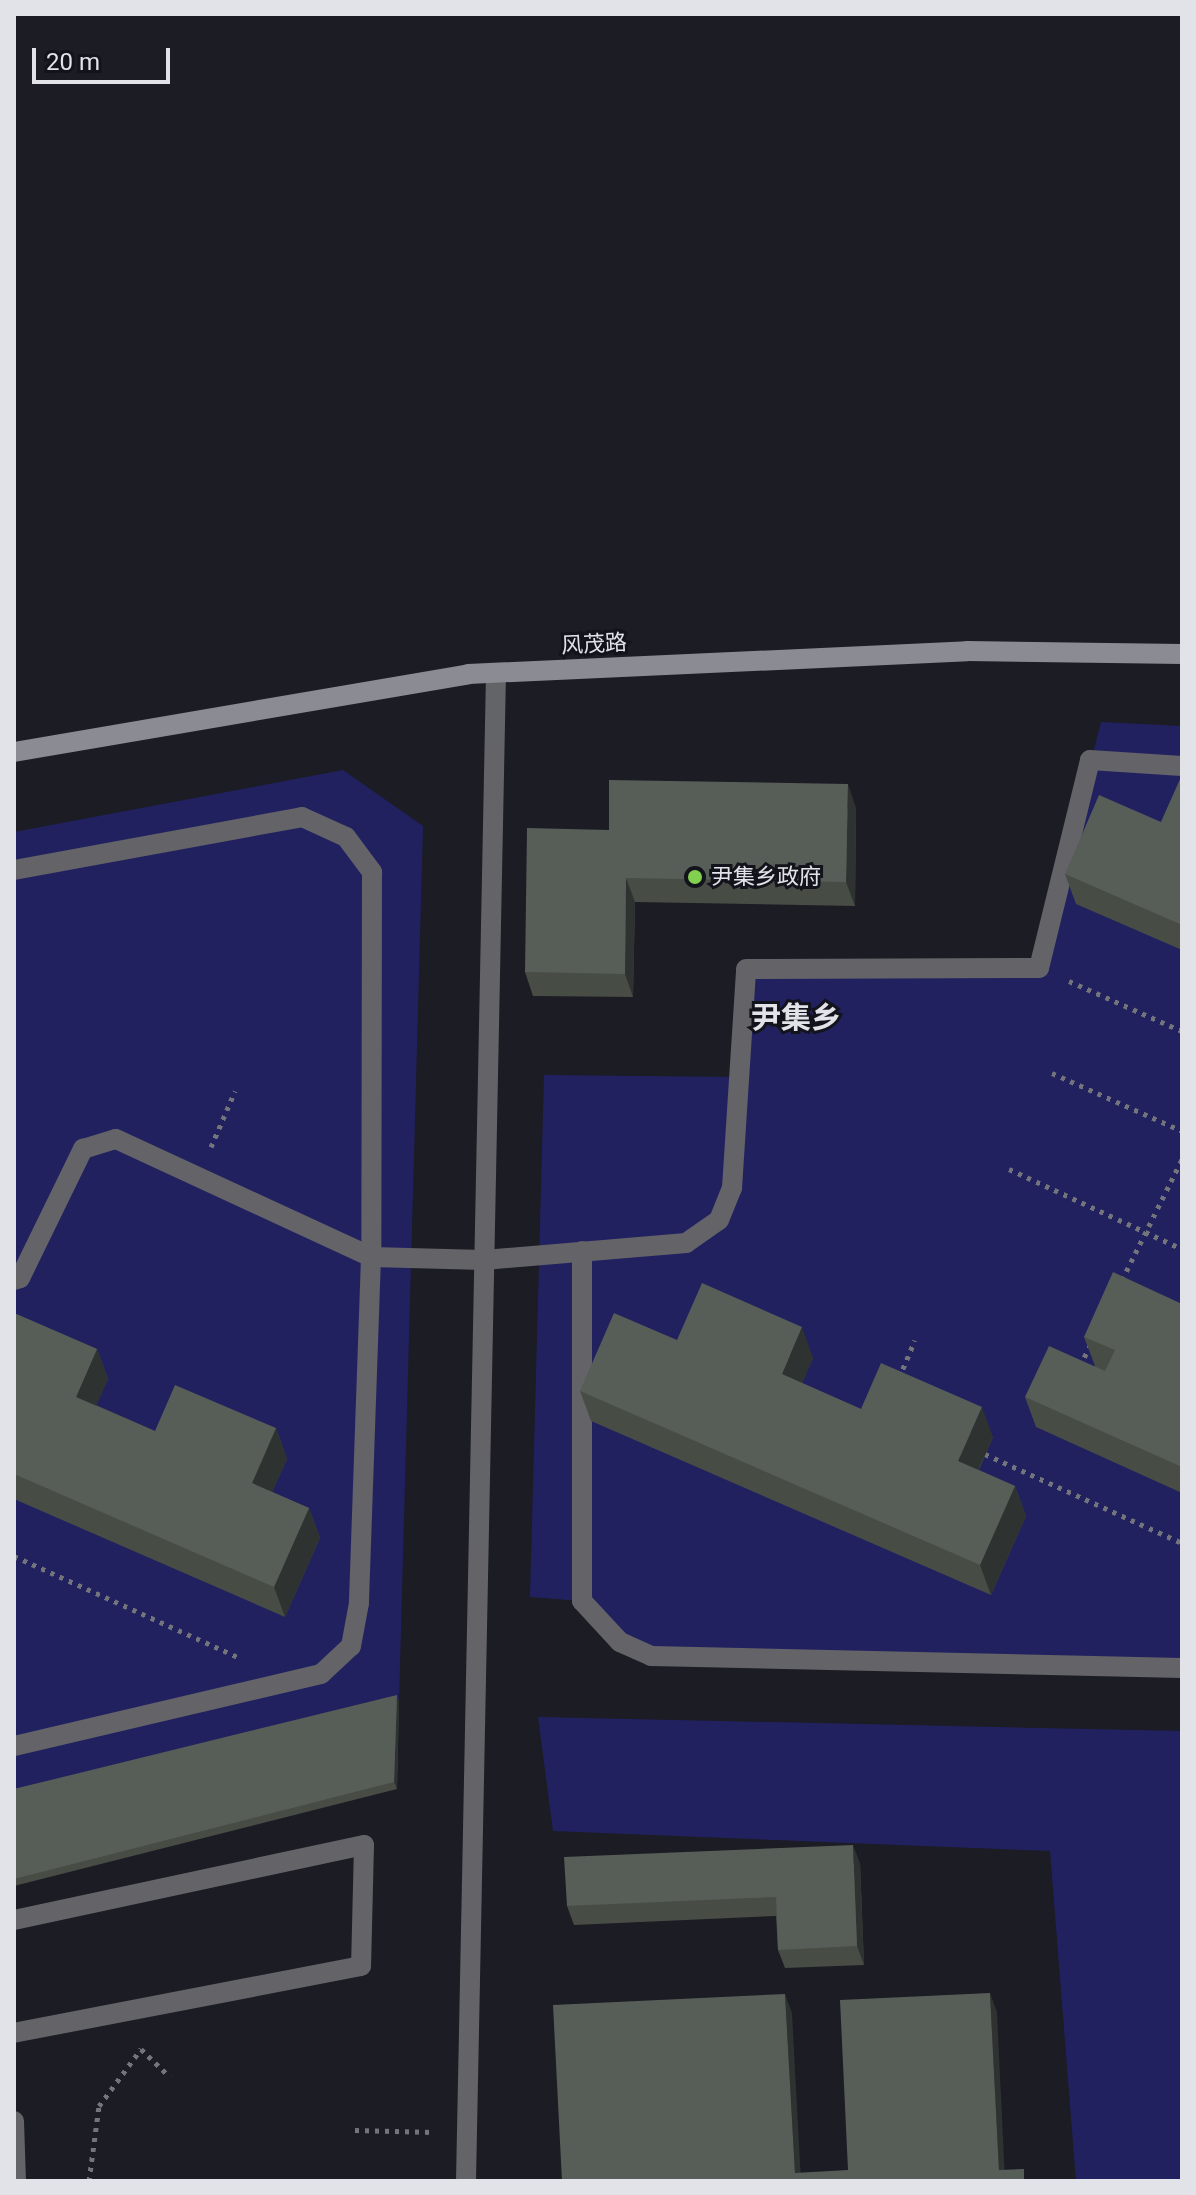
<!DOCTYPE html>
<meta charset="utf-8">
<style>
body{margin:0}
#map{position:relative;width:1196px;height:2195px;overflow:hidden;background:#1b1c24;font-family:Roboto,"Noto Sans SC",sans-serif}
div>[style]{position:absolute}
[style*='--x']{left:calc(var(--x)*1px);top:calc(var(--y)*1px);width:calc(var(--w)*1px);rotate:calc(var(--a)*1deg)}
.green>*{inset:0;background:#222160}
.path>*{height:5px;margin-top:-2.5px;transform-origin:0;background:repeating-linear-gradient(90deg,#74757c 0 4px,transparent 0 10px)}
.lane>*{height:20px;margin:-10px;padding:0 10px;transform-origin:10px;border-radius:10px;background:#636368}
.street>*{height:20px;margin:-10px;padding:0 10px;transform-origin:10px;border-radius:10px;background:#636368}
.secondary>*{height:20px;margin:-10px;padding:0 10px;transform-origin:10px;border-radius:10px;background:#8b8c93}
.wall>*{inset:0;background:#474c45}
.shaded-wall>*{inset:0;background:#2e3231}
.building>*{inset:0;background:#575d57}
.dots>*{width:22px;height:22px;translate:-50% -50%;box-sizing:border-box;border:4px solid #12131b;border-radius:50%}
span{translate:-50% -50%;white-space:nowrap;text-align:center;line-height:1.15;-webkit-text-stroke:6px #12131b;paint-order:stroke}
.street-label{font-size:22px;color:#e2e3e9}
.poi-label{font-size:22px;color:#e2e3e9}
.left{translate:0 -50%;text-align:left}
.district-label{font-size:30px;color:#e2e3e9;font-weight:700}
.frame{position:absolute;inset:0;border:16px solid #e2e3e9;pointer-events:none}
.scale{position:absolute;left:32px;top:48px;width:138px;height:36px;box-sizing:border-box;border:4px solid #e2e3e9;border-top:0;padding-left:10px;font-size:24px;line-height:28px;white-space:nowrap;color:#e2e3e9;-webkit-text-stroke:6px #12131b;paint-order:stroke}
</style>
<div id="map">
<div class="green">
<div style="clip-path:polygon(1101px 722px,1182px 726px,1182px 1668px,651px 1656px,582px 1601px,530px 1597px,544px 1075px,739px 1077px,746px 969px,1038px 968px)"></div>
<div style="clip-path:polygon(343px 770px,423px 826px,399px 1701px,14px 1797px,14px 832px)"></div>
<div style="clip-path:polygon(538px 1717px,1182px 1731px,1182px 2181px,1076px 2181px,1050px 1851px,553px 1831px)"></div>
</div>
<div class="path">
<div style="--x:1069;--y:981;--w:124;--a:23.9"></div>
<div style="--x:1052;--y:1073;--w:142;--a:24"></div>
<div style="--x:211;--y:1147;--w:61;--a:-66.8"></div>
<div style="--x:1009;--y:1169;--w:191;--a:24.8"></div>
<div style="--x:1122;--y:1280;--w:135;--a:-63.6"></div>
<div style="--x:1080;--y:1366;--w:25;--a:-64"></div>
<div style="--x:899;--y:1378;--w:41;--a:-67.2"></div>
<div style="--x:985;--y:1454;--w:216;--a:24.3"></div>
<div style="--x:14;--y:1556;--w:248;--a:24.3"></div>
<div style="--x:355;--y:2130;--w:79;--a:1.5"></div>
<div style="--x:89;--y:2181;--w:76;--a:-82.4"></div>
<div style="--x:99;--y:2106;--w:71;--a:-53.6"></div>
<div style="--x:141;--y:2049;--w:40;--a:44"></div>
</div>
<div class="lane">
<div style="--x:14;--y:870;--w:293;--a:-10.4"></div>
<div style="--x:302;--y:817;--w:48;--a:24.4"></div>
<div style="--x:346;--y:837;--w:44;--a:53.4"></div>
<div style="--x:372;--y:872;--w:385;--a:90.1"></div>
<div style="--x:371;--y:1257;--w:346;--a:92"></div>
<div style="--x:359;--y:1603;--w:44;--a:100.5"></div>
<div style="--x:351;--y:1646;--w:41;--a:137"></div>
<div style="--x:321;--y:1674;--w:315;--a:166.8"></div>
<div style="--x:582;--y:1251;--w:350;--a:90"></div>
<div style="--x:582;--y:1601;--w:56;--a:47.2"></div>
<div style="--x:620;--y:1642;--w:34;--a:24"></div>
<div style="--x:651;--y:1656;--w:531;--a:1.29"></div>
<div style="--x:14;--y:1280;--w:6;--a:-18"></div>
<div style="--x:20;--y:1278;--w:144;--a:-64"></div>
<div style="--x:83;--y:1149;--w:34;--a:-17"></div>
<div style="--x:116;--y:1139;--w:281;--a:24.8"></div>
<div style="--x:371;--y:1257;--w:113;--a:1.5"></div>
<div style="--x:484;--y:1260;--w:203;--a:-4.8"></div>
<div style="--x:686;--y:1243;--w:40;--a:-34.9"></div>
<div style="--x:719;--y:1220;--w:35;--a:-68"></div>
<div style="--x:732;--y:1188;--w:219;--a:-86.3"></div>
<div style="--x:746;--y:969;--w:293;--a:-0.2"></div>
<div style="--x:1039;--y:968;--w:214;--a:-76.2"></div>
<div style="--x:1090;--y:760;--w:92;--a:3.7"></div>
<div style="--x:14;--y:1920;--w:358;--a:-12.1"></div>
<div style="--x:364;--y:1845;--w:121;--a:91.4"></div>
<div style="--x:361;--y:1966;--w:353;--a:169.1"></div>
<div style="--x:14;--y:2121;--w:60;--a:88.1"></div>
</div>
<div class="street">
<div style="--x:466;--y:2181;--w:1508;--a:-88.86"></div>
</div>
<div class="secondary">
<div style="--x:14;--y:752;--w:461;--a:-9.7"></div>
<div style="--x:468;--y:674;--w:500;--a:-2.6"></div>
<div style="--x:967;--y:651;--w:215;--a:0.8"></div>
</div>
<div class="wall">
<div style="clip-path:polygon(1182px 775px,1182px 950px,1076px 904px,1065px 874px,1161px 822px)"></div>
<div style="clip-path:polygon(856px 808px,855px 906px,635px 902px,633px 997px,533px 996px,525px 972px,609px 830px)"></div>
<div style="clip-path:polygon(1182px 1304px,1182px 1493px,1036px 1427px,1025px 1397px,1095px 1366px,1084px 1337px)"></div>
<div style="clip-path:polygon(14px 1313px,97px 1349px,108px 1379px,96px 1405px,155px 1431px,276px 1428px,287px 1459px,272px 1492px,309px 1508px,320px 1538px,285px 1617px,14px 1499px)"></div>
<div style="clip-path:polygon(677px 1340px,813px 1358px,802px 1383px,861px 1409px,993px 1437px,979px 1470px,1015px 1486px,1026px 1516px,991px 1595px,591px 1421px,580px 1391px)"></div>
<div style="clip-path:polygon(399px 1701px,397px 1789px,14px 1886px,14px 1789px)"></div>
<div style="clip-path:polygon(860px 1863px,864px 1965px,785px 1968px,778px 1950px,776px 1916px,574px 1925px,567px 1906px)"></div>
</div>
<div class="shaded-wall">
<div style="clip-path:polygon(848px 784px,856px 808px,855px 906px,846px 882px)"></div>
<div style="clip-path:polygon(626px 878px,635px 902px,633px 997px,625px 974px)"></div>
<div style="clip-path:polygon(802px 1327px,813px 1358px,793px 1405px,782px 1374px)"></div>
<div style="clip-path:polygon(97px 1349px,108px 1379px,87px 1427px,76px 1397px)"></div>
<div style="clip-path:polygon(982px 1407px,993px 1437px,969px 1491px,958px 1461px)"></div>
<div style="clip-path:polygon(276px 1428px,287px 1459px,263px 1513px,252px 1483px)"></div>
<div style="clip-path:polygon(1015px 1486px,1026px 1516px,991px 1595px,980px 1565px)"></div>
<div style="clip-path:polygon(309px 1508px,320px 1538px,285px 1617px,274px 1587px)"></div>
<div style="clip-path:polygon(397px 1695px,399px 1701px,397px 1789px,394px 1782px)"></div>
<div style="clip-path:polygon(853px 1845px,860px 1863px,864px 1965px,857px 1946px)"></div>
<div style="clip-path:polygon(990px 1993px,997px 2012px,1005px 2181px,999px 2170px)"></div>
<div style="clip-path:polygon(785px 1994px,792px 2013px,801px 2181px,795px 2173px)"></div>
</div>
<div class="building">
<div style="clip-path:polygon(1182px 775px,1182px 925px,1065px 874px,1099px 795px,1161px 822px)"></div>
<div style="clip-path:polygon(609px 780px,848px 784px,846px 882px,626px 878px,625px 974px,525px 972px,527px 828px,609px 830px)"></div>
<div style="clip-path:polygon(1113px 1272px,1182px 1304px,1182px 1467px,1025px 1397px,1049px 1346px,1105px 1371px,1115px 1350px,1084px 1337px)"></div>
<div style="clip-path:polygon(702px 1283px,802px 1327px,782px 1374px,861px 1409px,881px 1363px,982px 1407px,958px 1461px,1015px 1486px,980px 1565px,580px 1391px,614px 1313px,677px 1340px)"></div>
<div style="clip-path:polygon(14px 1313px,97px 1349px,76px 1397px,155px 1431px,175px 1385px,276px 1428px,252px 1483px,309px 1508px,274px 1587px,14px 1474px)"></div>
<div style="clip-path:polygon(397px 1695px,394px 1782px,14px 1879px,14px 1789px)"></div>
<div style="clip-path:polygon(853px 1845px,857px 1946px,778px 1950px,776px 1897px,567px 1906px,564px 1857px)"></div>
<div style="clip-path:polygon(990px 1993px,999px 2170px,1024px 2169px,1024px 2181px,562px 2181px,553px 2005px,785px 1994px,795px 2173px,848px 2170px,840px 2000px)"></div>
</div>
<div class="dots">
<div style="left:695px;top:877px;background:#82d04f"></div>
</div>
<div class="street-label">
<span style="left:594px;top:644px;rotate:-3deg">风茂路</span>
</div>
<div class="poi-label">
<span class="left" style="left:711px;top:877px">尹集乡政府</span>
</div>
<div class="district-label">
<span style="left:796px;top:1018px">尹集乡</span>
</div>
<div class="frame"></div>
<div class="scale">20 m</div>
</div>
